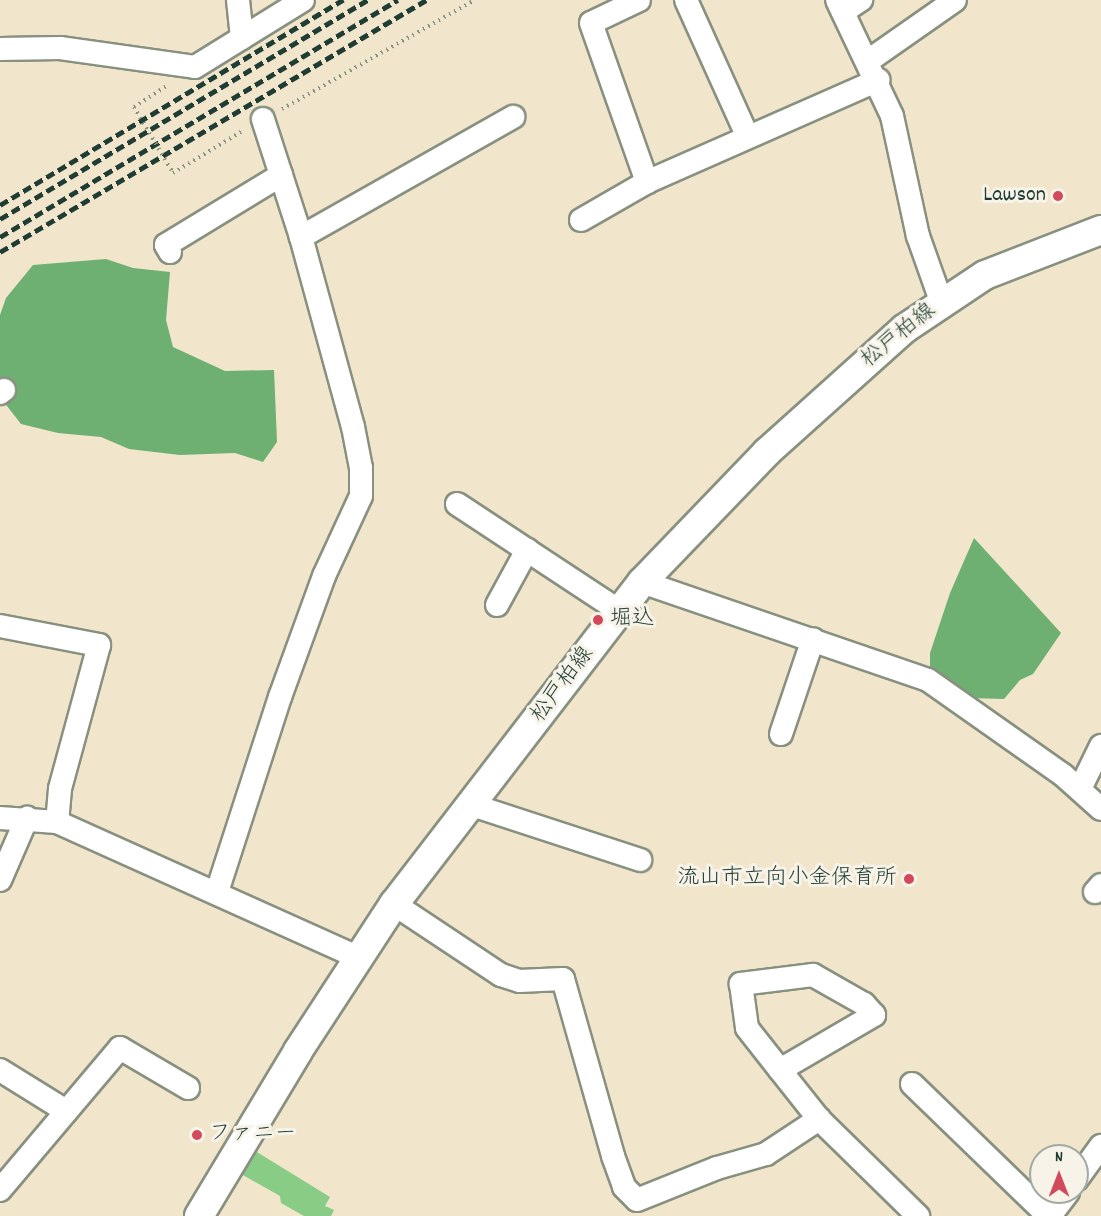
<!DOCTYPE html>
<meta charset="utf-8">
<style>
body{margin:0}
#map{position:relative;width:1101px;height:1216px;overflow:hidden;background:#f1e5cb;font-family:Dekko,"Klee One",sans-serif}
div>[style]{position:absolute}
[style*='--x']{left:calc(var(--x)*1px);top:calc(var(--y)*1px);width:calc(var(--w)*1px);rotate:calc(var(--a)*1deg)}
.green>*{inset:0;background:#88cc85}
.forest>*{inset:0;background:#6eb072}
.path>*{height:4px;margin-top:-2px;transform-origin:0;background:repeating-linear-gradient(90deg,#889180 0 1.5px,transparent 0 6px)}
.roads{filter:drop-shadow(2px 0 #889180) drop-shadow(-2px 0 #889180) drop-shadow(0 2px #889180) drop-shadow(0 -2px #889180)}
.minor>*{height:22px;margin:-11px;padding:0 11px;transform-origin:11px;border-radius:11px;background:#fff}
.major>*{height:28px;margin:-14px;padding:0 14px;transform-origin:14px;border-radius:14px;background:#fff}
.rail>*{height:4.5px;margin-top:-2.25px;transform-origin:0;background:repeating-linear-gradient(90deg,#1f3d34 0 9px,transparent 0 13.5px)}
.path-bridge>*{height:4px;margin-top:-2px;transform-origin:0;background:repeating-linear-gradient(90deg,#889180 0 1.5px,transparent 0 6px)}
.dots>*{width:16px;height:16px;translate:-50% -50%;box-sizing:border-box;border:3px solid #f7f3e8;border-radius:50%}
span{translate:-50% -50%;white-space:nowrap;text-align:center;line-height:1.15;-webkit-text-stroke:6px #f7f3e8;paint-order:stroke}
.poi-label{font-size:22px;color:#1f3d34}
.right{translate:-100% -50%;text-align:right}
.left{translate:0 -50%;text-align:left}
.street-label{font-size:22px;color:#1f3d34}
.north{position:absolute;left:1029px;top:1144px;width:60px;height:60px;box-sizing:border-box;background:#f7f3e8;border:2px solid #a1aaa0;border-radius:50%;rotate:0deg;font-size:16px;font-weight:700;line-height:24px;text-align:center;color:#1f3d34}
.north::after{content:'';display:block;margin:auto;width:21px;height:27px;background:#d1495b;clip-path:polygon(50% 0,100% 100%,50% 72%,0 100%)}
</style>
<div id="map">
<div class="green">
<div style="clip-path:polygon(247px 1146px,330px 1197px,325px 1206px,334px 1210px,331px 1216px,304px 1216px,281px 1203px,280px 1196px,234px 1170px)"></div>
</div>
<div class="forest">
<div style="clip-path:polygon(106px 259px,133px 268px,170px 272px,166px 320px,173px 347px,225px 371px,274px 370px,277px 442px,263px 462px,235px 453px,180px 455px,129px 449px,101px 437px,58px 433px,21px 424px,0 397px,0 315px,6px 298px,33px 265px)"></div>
<div style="clip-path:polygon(974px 538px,1061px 633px,1033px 674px,1020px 680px,1004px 699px,971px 698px,930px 668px,930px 653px,950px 593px)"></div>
</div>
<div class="path">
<div style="--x:134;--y:107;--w:38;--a:-33"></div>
<div style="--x:282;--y:109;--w:222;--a:-29.5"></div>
<div style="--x:173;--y:173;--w:83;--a:-31.2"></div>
</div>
<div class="roads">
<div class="minor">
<div style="--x:238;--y:0;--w:38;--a:84"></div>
<div style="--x:639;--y:0;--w:53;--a:154.4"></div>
<div style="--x:591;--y:23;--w:169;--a:70.6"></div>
<div style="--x:686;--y:0;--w:150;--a:65.7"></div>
<div style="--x:837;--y:0;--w:128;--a:64.6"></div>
<div style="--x:892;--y:116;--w:123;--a:77.8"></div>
<div style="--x:918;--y:236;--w:69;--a:70.5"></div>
<div style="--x:843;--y:12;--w:22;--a:-34"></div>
<div style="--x:0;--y:49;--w:60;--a:-1"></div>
<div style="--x:60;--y:48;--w:136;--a:8"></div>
<div style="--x:195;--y:67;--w:127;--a:-31.8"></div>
<div style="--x:868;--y:61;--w:106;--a:-35"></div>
<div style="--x:581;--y:220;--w:76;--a:-29.9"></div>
<div style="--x:647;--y:182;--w:253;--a:-23.8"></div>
<div style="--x:301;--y:237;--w:244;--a:-29.5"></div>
<div style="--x:170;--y:252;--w:8;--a:-120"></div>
<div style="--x:166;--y:245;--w:135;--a:-31.3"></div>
<div style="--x:0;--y:393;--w:5;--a:-37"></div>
<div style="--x:457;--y:504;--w:194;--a:33.4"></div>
<div style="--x:642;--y:582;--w:302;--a:18.9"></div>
<div style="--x:928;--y:680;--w:165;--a:35.1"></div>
<div style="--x:1063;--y:775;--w:51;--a:41.8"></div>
<div style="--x:497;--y:605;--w:63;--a:-61.4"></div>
<div style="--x:0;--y:626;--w:101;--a:10.9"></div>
<div style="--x:99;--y:645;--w:149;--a:105.2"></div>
<div style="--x:60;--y:789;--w:33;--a:95"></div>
<div style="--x:781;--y:734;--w:100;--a:-71.4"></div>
<div style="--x:1080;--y:789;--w:48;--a:-64"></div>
<div style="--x:472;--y:805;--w:177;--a:18.1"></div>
<div style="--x:0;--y:818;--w:57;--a:4"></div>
<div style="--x:57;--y:822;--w:331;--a:24.2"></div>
<div style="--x:0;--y:880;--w:68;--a:-66.5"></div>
<div style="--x:217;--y:892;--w:205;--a:-72.1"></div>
<div style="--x:280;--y:697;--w:129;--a:-70"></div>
<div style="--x:324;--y:576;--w:88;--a:-65.2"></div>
<div style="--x:361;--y:496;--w:28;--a:-90"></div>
<div style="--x:361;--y:468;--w:42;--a:-101"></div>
<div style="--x:353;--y:427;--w:197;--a:-105.3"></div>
<div style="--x:301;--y:237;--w:124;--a:-107.9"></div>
<div style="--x:1095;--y:892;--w:9;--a:-49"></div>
<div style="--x:394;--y:904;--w:128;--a:33.6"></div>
<div style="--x:501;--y:975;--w:19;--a:18"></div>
<div style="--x:519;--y:981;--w:44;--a:-2.6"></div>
<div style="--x:563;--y:979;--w:184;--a:74.2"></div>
<div style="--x:613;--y:1156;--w:33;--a:70"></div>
<div style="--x:624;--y:1187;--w:18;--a:45"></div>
<div style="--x:637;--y:1200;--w:86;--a:-21.8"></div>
<div style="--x:717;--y:1168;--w:51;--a:-15.9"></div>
<div style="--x:766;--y:1154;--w:64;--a:-33.4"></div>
<div style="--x:0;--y:1070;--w:78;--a:31.8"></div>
<div style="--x:780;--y:1070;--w:109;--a:-30.3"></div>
<div style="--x:874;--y:1015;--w:15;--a:-132"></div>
<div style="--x:864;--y:1004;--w:59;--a:-150.4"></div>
<div style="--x:813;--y:975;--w:73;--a:172.9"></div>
<div style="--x:741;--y:984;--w:44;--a:82.2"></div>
<div style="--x:747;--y:1028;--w:53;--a:51.8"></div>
<div style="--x:780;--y:1070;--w:63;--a:51.5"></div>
<div style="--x:819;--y:1119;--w:139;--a:44.4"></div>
<div style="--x:912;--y:1084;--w:190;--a:44.1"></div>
<div style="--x:1077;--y:1179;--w:41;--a:-54"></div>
<div style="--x:0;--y:1190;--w:186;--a:-49.8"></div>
<div style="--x:120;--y:1048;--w:79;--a:30.5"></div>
<div style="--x:1050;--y:1216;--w:30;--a:-53"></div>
</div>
<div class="major">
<div style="--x:199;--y:1216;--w:192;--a:-59"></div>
<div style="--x:298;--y:1051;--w:176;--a:-56.9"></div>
<div style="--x:394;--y:904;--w:406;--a:-52.4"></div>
<div style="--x:642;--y:582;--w:180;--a:-46.1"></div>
<div style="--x:767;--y:452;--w:184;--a:-41.9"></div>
<div style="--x:904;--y:329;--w:97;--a:-33.7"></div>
<div style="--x:985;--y:275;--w:124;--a:-21.2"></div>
</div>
</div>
<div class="rail">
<div style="--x:0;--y:205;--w:400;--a:-30.9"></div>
<div style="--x:0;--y:219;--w:428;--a:-30.8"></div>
<div style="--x:0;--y:237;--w:463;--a:-30.8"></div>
<div style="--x:0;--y:252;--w:495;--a:-30.6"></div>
</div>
<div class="path-bridge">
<div style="--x:134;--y:107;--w:77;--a:59.4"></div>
</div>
<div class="dots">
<div style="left:1058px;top:196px;background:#d1495b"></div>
<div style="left:598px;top:620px;background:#d1495b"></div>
<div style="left:909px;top:879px;background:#d1495b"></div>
<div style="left:197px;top:1135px;background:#d1495b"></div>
</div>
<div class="poi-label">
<span class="right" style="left:1046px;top:196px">Lawson</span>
<span class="left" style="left:610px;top:620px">堀込</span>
<span class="right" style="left:897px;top:879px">流山市立向小金保育所</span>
<span class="left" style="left:209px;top:1135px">ファニー</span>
</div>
<div class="street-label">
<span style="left:899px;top:336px;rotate:-39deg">松戸柏線</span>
<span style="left:563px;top:685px;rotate:-53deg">松戸柏線</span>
</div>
<div class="north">N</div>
</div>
